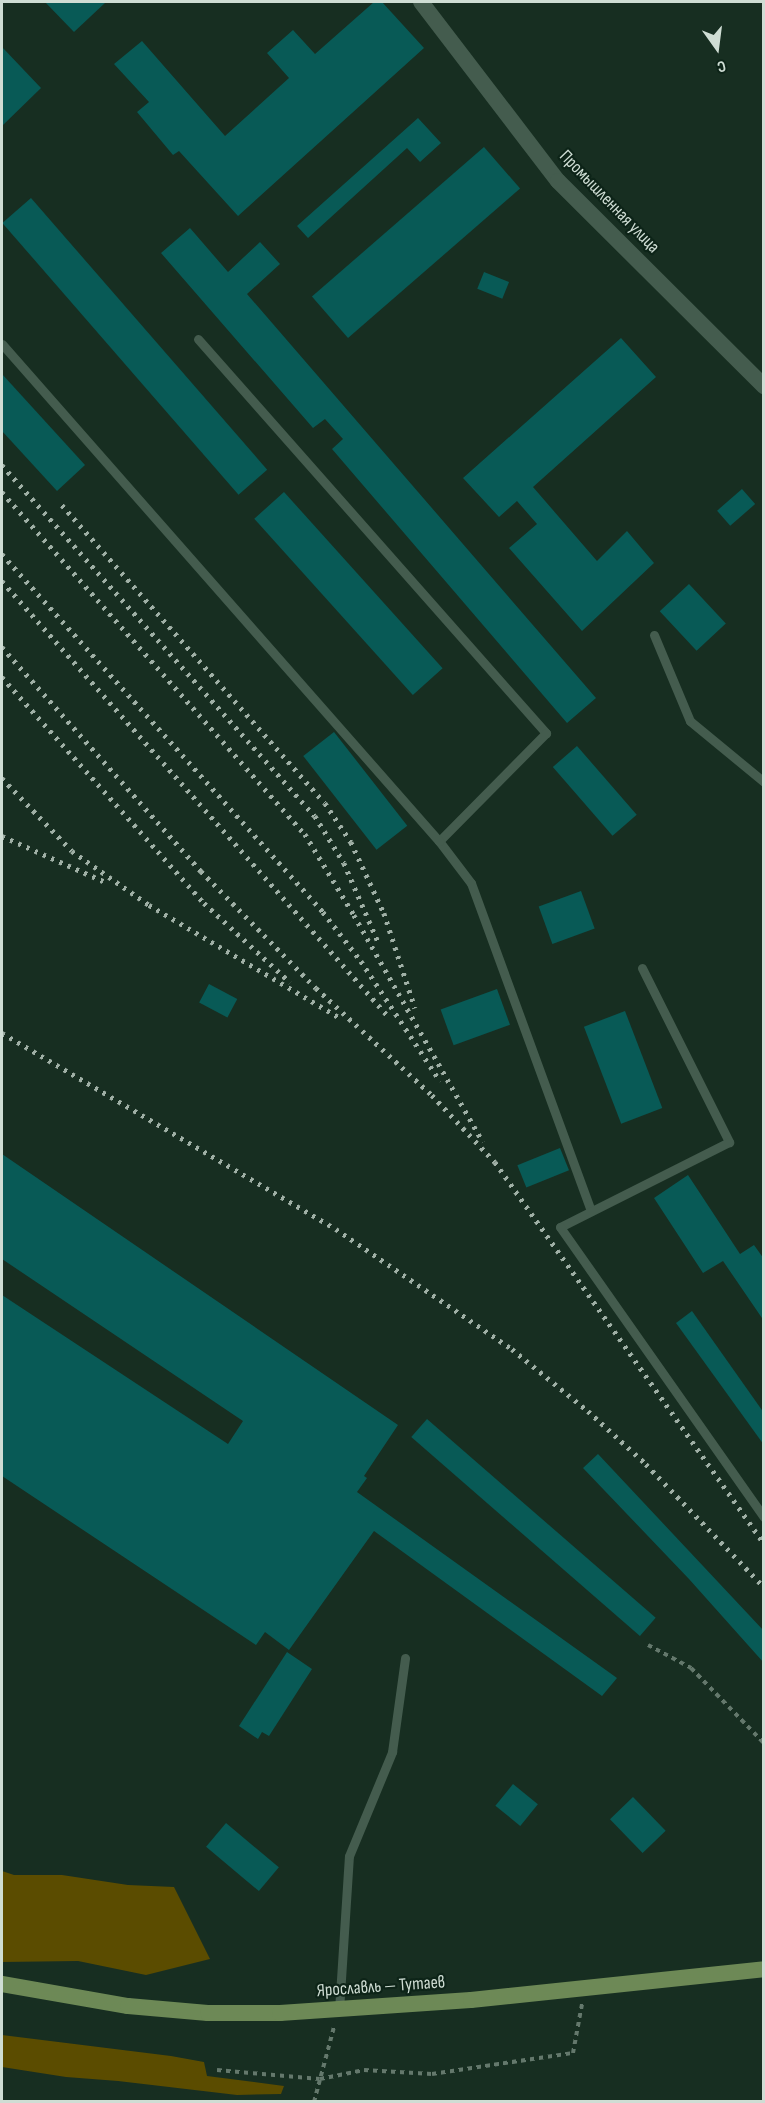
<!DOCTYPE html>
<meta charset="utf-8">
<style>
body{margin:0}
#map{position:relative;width:765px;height:2103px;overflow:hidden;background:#172e21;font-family:"Sofia Sans Condensed",sans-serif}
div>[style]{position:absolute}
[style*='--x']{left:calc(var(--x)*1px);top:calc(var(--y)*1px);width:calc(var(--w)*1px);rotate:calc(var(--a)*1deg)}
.green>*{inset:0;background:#5b4c00}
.building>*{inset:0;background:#085a56;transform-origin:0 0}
.path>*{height:4px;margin-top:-2px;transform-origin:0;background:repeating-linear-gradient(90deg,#64786c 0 4.5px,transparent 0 9px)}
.service>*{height:9px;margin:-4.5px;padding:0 4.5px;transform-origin:4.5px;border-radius:4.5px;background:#445c4e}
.minor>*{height:16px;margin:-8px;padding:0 8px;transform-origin:8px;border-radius:8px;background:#445c4e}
.primary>*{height:16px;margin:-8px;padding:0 8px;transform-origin:8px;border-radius:8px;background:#6d8956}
.rail>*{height:4.5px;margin-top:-2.25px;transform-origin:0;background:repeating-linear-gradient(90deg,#a0b0a6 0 3px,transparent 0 9px)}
span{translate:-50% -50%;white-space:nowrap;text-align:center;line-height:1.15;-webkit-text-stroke:4.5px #0d2418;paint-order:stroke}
.street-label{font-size:18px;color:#cfddd4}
.frame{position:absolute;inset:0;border:3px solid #cfddd4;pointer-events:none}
.north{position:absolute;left:687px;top:18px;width:60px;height:60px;-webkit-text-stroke:4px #0d2418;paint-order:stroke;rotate:166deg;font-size:16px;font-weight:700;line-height:24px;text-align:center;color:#cfddd4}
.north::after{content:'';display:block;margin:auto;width:21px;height:27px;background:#cfddd4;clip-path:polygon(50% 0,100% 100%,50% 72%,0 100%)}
</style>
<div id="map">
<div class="green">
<div style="clip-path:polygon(2px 1871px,14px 1875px,62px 1875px,128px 1885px,174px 1887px,210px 1959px,146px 1975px,78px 1961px,2px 1962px)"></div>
<div style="clip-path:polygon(2px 2035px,171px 2056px,204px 2062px,207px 2076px,284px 2086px,281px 2094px,237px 2095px,118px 2081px,66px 2077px,2px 2067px)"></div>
</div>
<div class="building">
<div style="clip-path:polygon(45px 2px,106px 2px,74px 32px)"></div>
<div style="clip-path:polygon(374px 2px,382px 2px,424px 48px,238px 216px,179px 151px,173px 155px,137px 112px,149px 102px,114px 64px,142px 41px,225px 136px,289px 78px,267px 53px,293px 30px,315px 54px)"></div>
<div style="clip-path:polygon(2px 47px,41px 88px,2px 126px)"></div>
<div style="clip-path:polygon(418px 118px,441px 143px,420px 162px,407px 148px,308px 238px,297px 226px)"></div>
<div style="left:484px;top:147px;width:55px;height:228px;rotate:49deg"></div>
<div style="left:31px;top:198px;width:360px;height:38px;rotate:49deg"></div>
<div style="clip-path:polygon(190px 228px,228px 272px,260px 242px,280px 264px,247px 294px,596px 698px,567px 723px,332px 449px,343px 439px,325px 419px,313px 428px,161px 253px)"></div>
<div style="left:484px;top:272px;width:27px;height:18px;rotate:22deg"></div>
<div style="clip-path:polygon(621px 338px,656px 377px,533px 487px,597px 561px,627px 531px,654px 563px,582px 631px,509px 548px,537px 524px,517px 501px,499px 517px,463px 478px)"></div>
<div style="clip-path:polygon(2px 374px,85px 465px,57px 491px,2px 431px)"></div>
<div style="left:742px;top:489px;width:20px;height:33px;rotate:49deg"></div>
<div style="left:284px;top:492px;width:237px;height:40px;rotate:48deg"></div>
<div style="left:689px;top:584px;width:54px;height:40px;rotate:47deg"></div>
<div style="left:334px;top:732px;width:119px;height:39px;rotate:52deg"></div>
<div style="left:577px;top:746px;width:91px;height:32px;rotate:49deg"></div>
<div style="left:581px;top:891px;width:40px;height:45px;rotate:70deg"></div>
<div style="left:209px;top:984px;width:32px;height:21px;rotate:28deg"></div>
<div style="left:497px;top:989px;width:38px;height:60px;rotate:70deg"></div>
<div style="left:625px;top:1011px;width:104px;height:44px;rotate:69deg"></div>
<div style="left:560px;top:1148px;width:24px;height:46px;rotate:68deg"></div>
<div style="clip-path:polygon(2px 1154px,398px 1425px,364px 1476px,367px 1478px,357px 1492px,617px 1678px,602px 1696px,374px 1531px,289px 1650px,265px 1632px,256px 1645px,2px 1476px,2px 1295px,228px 1444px,243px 1421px,2px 1259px)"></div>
<div style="clip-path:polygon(688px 1175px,740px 1254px,754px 1245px,764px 1259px,764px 1321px,723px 1261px,703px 1273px,654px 1198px)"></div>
<div style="clip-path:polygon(692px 1311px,764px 1413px,764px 1445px,676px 1323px)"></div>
<div style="left:427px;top:1419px;width:303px;height:24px;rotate:41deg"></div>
<div style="clip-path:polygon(598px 1454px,764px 1631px,764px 1663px,689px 1579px,583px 1468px)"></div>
<div style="clip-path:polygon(287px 1652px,312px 1669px,269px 1736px,262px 1732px,258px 1739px,239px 1726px)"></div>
<div style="left:513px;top:1784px;width:32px;height:28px;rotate:39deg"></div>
<div style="left:633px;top:1797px;width:47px;height:32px;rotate:46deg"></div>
<div style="left:226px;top:1823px;width:69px;height:31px;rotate:40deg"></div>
</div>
<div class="path">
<div style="--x:648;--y:1645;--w:49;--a:28.1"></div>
<div style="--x:691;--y:1668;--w:105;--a:45.8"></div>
<div style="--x:217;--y:2070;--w:103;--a:5"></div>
<div style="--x:320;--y:2079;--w:45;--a:-11.6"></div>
<div style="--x:364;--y:2070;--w:68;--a:3.4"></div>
<div style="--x:432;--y:2074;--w:143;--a:-8.5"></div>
<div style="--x:573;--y:2053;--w:50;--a:-79.6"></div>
<div style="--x:314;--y:2102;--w:78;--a:-75.1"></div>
</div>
<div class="service">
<div style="--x:198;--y:339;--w:526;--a:48.55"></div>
<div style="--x:546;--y:733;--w:152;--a:134.7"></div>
<div style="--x:439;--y:841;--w:53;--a:52.7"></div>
<div style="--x:471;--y:883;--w:349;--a:69.9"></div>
<div style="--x:2;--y:344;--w:662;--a:48.68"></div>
<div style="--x:654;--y:635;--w:93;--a:67.3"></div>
<div style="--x:690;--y:721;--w:96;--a:39.5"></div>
<div style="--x:642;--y:968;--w:195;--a:63.4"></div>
<div style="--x:729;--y:1142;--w:189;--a:153.3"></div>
<div style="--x:560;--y:1227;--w:355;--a:54.9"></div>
<div style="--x:339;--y:2010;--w:154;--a:-86.3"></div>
<div style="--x:349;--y:1856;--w:113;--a:-67.5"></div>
<div style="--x:392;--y:1752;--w:95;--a:-82.1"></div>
</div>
<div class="minor">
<div style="--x:421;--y:2;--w:225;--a:52.6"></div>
<div style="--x:558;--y:181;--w:291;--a:44.9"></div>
</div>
<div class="primary">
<div style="--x:2;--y:1984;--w:128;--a:9.9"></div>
<div style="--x:128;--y:2006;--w:80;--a:5"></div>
<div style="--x:208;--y:2013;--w:72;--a:0"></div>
<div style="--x:280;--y:2013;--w:191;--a:-3.9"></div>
<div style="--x:471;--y:2000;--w:295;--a:-6"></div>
</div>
<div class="rail">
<div style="--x:2;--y:465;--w:470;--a:48.3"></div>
<div style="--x:315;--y:816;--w:55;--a:58.3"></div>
<div style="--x:344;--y:863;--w:88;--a:66.6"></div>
<div style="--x:2;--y:492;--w:457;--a:48.5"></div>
<div style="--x:305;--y:834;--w:95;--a:58.8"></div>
<div style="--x:354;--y:915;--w:261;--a:60.4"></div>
<div style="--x:62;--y:505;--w:397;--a:48.6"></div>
<div style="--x:325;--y:803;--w:47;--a:56.3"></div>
<div style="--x:351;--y:842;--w:78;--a:65.1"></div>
<div style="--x:384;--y:913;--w:100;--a:71.9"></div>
<div style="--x:2;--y:554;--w:481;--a:48.1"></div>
<div style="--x:323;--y:912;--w:62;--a:52.2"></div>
<div style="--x:361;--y:961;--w:144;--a:56.6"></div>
<div style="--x:2;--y:581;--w:582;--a:48.42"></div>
<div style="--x:2;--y:647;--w:300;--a:48.4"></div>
<div style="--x:201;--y:871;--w:164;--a:45.5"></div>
<div style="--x:316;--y:988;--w:158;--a:42.7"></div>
<div style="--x:432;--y:1095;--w:92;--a:46.8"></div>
<div style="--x:495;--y:1162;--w:467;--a:54.8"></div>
<div style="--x:2;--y:677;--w:303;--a:48.2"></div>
<div style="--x:204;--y:903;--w:117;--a:42.6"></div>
<div style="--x:2;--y:778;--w:101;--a:46.2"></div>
<div style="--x:72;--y:851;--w:94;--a:35"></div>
<div style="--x:149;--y:905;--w:224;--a:30.6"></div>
<div style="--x:2;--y:836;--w:111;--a:24"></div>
<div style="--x:2;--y:1033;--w:387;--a:30.4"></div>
<div style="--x:336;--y:1229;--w:213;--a:34.3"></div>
<div style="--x:512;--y:1349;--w:98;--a:39.2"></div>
<div style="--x:588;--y:1411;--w:79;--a:42.4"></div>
<div style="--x:646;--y:1464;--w:170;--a:46.2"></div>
</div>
<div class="street-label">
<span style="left:609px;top:202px;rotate:46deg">Промышленная улица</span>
<span style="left:381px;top:1987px;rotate:-4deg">Ярославль — Тутаев</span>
</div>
<div class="frame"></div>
<div class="north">С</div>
</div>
